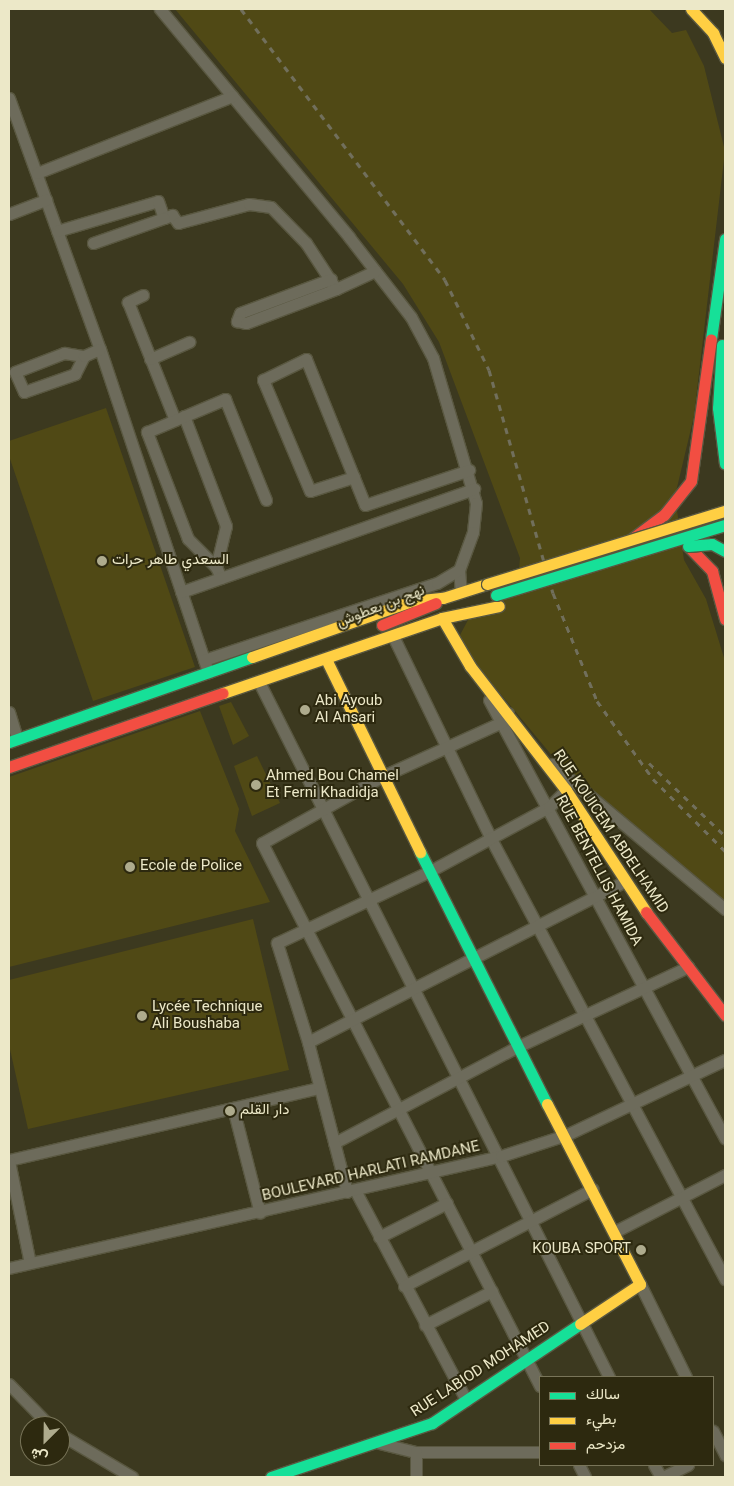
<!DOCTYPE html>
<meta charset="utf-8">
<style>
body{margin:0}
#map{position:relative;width:734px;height:1486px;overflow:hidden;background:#3c391f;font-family:Georgia,Vazirmatn,serif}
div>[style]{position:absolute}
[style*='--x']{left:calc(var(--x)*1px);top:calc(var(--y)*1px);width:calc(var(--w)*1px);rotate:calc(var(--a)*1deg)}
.built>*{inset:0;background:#504915}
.roads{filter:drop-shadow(1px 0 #595740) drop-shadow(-1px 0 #595740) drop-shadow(0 1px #595740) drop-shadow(0 -1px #595740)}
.street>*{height:11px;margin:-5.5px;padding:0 5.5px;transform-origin:5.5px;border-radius:5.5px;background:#6d6b5b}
.fast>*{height:11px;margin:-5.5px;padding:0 5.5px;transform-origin:5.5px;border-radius:5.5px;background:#16e098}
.slow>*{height:11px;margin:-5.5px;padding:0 5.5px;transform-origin:5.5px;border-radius:5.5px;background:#ffcf43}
.jam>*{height:11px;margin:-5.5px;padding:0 5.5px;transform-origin:5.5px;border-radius:5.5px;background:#f24e42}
.rail>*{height:3px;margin-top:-1.5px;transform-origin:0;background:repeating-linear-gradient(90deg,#716f5c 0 6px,transparent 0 12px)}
.bridges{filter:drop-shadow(1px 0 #595740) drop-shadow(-1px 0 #595740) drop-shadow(0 1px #595740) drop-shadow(0 -1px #595740)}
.fast-bridge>*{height:11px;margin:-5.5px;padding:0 5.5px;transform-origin:5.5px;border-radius:5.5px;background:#16e098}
.slow-bridge>*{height:11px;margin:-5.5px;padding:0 5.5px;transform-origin:5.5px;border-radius:5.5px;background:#ffcf43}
.dots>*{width:14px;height:14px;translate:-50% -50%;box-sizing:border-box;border:2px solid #2d290f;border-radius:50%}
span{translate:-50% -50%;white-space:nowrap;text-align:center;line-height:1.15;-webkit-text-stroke:4px #2d290f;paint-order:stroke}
.poi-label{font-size:15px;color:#ece8c8}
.left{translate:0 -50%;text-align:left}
.right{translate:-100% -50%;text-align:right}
.street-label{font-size:15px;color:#ece8c8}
.frame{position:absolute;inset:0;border:10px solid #ece8c8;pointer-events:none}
.legend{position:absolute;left:539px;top:1376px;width:175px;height:90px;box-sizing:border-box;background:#2d290f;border:1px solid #797559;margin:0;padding:6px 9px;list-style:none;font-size:15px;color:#ece8c8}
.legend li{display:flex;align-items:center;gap:10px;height:25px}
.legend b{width:25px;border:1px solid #797559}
.north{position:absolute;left:20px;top:1416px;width:50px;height:50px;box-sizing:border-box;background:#2d290f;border:1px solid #797559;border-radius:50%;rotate:203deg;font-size:14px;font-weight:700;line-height:20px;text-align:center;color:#ece8c8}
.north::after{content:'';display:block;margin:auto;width:18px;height:22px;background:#aeab8d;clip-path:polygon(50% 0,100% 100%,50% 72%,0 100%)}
</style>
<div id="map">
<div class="built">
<div style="clip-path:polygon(175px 9px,649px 9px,672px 33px,686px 30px,704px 66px,725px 151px,694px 416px,675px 496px,684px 560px,706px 599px,725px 661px,725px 906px,559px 764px,464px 650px,460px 635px,468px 620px,518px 582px,520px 558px,439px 342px,403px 284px)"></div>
<div style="clip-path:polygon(106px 408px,195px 667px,93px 701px,9px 456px,9px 441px)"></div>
<div style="clip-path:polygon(231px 702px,249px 736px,233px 745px,219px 706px)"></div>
<div style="clip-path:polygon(200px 711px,239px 809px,235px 831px,270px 902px,9px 967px,9px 777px)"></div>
<div style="clip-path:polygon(257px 756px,280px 803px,252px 816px,234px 766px)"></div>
<div style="clip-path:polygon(253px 919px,289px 1070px,28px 1129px,9px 1045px,9px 980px)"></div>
</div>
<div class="roads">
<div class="street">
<div style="--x:160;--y:9;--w:296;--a:50.3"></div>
<div style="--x:349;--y:237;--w:101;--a:52.2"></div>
<div style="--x:411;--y:317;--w:47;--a:61.8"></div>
<div style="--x:433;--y:358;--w:151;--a:73.5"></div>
<div style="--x:476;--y:503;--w:29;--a:96"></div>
<div style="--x:473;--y:532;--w:40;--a:110.2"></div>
<div style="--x:459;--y:570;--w:22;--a:85"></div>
<div style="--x:9;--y:98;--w:267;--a:70.1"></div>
<div style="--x:100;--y:349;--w:341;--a:71.5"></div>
<div style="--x:37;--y:173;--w:210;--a:-21.5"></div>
<div style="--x:9;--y:214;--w:40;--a:-21"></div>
<div style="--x:57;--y:231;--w:105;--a:-16.5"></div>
<div style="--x:158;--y:201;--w:18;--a:71"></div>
<div style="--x:164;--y:218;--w:9;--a:-21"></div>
<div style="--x:172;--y:215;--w:10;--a:53"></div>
<div style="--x:178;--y:223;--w:73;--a:-15"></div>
<div style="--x:249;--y:204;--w:22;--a:8"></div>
<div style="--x:271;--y:207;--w:50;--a:45.8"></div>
<div style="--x:306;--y:243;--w:55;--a:56.9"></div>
<div style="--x:336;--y:289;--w:43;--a:-24.8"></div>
<div style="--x:93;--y:243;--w:75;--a:-19.4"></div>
<div style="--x:331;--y:279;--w:97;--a:159.5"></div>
<div style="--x:240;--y:313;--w:9;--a:111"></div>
<div style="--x:237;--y:321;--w:9;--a:13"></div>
<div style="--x:246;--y:323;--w:96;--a:-20.7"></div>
<div style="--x:143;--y:295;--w:17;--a:155"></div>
<div style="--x:128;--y:302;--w:127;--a:68.3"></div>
<div style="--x:84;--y:356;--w:20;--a:117"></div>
<div style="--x:75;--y:374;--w:54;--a:160.6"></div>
<div style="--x:24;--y:392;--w:22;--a:-114"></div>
<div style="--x:15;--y:372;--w:53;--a:-21.2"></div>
<div style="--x:64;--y:353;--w:20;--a:9"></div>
<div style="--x:84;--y:356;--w:17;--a:-24"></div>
<div style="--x:150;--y:359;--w:43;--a:-23.6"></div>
<div style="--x:184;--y:416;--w:118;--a:69.1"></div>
<div style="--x:226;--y:526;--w:42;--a:103.7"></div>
<div style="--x:354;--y:477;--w:46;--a:162.3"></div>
<div style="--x:310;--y:491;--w:121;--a:-112.9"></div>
<div style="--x:263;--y:380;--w:48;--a:-26"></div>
<div style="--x:306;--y:359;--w:157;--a:68"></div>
<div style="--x:365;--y:505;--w:110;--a:-18.6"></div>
<div style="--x:221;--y:578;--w:12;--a:-114"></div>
<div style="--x:216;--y:567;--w:40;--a:-135"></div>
<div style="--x:188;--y:539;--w:115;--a:-111"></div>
<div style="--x:147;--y:432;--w:85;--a:-22.9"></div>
<div style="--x:225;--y:399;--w:109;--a:67.9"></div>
<div style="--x:181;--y:592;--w:311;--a:-19.4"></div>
<div style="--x:393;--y:636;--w:223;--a:64.2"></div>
<div style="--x:490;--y:837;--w:501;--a:62"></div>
<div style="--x:204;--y:660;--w:245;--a:-18.3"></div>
<div style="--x:437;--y:583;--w:26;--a:-31"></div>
<div style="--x:259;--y:682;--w:778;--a:63.27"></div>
<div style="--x:489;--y:700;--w:498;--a:61.7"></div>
<div style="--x:9;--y:712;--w:28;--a:73"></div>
<div style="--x:508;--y:713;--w:11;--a:124"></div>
<div style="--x:502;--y:722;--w:131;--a:155.6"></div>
<div style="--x:383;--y:776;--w:138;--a:151"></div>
<div style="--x:262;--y:843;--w:610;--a:62.89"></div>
<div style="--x:552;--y:764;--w:226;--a:40"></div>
<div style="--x:308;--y:1042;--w:353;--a:-26.9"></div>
<div style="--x:233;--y:1108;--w:108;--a:75.6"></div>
<div style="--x:334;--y:1143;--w:209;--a:-27.7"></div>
<div style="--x:519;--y:1046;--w:187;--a:-25.1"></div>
<div style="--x:9;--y:1160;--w:317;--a:-13.1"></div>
<div style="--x:9;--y:1161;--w:104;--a:78.4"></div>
<div style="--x:355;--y:1190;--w:238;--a:62.1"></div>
<div style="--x:347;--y:1192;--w:155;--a:-104.6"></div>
<div style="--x:308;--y:1042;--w:104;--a:-107.4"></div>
<div style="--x:277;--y:943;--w:169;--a:-25.2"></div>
<div style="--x:430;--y:871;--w:135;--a:-28.3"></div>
<div style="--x:549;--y:807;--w:24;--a:-45"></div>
<div style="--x:614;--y:1232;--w:125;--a:-27.2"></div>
<div style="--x:379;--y:1237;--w:76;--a:-26.6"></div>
<div style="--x:9;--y:1268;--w:505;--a:-12.82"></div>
<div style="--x:501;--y:1156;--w:68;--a:-17.9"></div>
<div style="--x:566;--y:1135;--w:176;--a:-25.3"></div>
<div style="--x:640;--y:1284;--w:104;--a:63.7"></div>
<div style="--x:404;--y:1286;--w:212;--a:-27.2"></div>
<div style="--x:425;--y:1325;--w:75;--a:-26.9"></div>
<div style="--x:9;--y:1384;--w:59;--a:45.7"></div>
<div style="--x:713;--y:1431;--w:27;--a:63"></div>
<div style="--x:60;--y:1434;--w:84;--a:30.8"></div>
<div style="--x:379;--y:1443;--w:38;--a:14"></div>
<div style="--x:416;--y:1452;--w:124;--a:0"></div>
<div style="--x:579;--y:1465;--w:13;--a:63"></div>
<div style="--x:654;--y:1465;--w:14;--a:60"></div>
<div style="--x:416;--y:1477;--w:25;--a:-90"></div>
<div style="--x:663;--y:1477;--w:28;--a:-26"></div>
</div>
<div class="fast">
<div style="--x:711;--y:339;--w:101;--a:-82"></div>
<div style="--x:722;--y:345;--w:63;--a:93.6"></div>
<div style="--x:718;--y:408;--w:56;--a:82.9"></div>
<div style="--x:9;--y:742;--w:257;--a:-19.3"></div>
<div style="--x:420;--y:852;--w:282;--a:63.3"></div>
<div style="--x:271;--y:1477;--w:170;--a:-18.5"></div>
<div style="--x:432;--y:1423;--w:178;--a:-33.8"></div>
</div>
<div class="slow">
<div style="--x:691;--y:9;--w:33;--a:47"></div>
<div style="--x:713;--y:33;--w:28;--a:64"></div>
<div style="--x:442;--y:618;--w:56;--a:59.7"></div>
<div style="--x:470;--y:666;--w:157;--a:52.3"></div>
<div style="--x:566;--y:790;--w:146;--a:56.7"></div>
<div style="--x:252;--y:657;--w:170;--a:-19.3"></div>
<div style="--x:412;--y:601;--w:31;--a:-6"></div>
<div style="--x:443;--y:598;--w:46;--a:-17.7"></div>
<div style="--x:326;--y:659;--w:215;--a:64"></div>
<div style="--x:223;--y:693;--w:231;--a:-18.9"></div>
<div style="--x:442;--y:618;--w:58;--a:-11.9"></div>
<div style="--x:547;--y:1104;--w:203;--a:62.7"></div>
<div style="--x:640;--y:1284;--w:72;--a:146.3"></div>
</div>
<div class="jam">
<div style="--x:633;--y:538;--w:39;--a:-37"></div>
<div style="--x:664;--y:515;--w:43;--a:-51.5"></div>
<div style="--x:691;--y:481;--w:143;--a:-82"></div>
<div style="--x:688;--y:546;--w:35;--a:46"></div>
<div style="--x:712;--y:571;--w:50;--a:74.8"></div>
<div style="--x:382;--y:625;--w:58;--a:-22.2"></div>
<div style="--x:9;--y:767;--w:226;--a:-19.1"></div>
<div style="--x:646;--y:912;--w:130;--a:52.5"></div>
</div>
</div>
<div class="rail">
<div style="--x:241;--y:9;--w:339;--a:53"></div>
<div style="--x:445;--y:280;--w:100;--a:63.9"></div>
<div style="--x:489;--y:370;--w:232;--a:74"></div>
<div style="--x:553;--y:593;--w:117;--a:67.8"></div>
<div style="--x:597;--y:701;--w:96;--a:54.3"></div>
<div style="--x:653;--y:779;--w:102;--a:45"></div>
<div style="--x:649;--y:763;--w:105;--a:43.8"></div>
</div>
<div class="bridges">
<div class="fast-bridge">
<div style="--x:688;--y:546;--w:24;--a:-5"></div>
<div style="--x:712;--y:544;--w:15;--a:28"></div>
<div style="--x:496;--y:595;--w:239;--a:-17"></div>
</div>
<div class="slow-bridge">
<div style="--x:487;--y:584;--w:249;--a:-17.1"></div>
</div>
</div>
<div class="dots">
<div style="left:102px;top:561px;background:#aeab8d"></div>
<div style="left:305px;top:710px;background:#aeab8d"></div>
<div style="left:256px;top:785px;background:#aeab8d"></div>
<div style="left:130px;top:867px;background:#aeab8d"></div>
<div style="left:142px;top:1016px;background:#aeab8d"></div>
<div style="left:230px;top:1111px;background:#aeab8d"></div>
<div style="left:641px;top:1250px;background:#aeab8d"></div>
</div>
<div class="poi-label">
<span class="left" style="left:112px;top:561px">السعدي طاهر حرات</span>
<span class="left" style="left:315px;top:710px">Abi Ayoub<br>Al Ansari</span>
<span class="left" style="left:266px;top:785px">Ahmed Bou Chamel<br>Et Ferni Khadidja</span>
<span class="left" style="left:140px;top:867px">Ecole de Police</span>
<span class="left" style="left:152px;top:1016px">Lycée Technique<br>Ali Boushaba</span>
<span class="left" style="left:240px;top:1111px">دار القلم</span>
<span class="right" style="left:631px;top:1250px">KOUBA SPORT</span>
</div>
<div class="street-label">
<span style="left:381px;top:607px;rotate:-21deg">نهج بن بعطوش</span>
<span style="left:610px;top:832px;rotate:56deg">RUE KOUICEM ABDELHAMID</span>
<span style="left:598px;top:871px;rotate:62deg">RUE BENTELLIS HAMIDA</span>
<span style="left:371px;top:1172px;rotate:-13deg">BOULEVARD HARLATI RAMDANE</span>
<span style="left:481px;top:1370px;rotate:-33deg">RUE LABIOD MOHAMED</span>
</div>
<div class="frame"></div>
<ul class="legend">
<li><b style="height:6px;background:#16e098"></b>سالك</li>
<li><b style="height:6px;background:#ffcf43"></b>بطيء</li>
<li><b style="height:6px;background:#f24e42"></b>مزدحم</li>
</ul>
<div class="north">ش</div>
</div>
